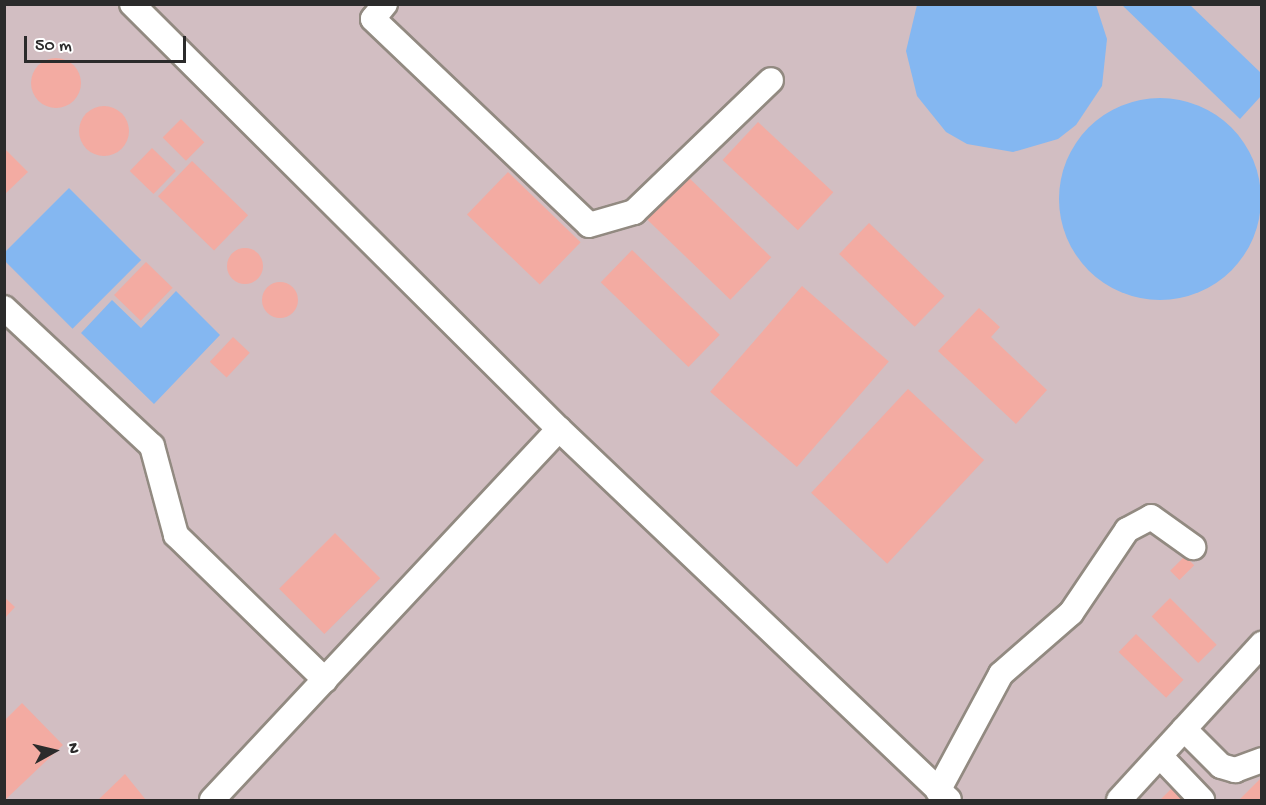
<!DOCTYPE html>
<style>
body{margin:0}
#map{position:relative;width:1266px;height:805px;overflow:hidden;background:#f8ead7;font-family:"Gochi Hand",sans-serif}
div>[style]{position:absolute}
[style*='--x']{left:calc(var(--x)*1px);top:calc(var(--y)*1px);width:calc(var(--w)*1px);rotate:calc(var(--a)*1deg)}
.industrial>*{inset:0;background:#d2bec2;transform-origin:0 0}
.water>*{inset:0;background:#84b7f1;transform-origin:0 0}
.round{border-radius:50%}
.building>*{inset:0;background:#f3aba2;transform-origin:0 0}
.roads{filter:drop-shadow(2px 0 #928a81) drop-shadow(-2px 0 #928a81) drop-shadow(0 2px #928a81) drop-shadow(0 -2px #928a81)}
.minor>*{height:24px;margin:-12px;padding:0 12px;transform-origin:12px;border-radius:12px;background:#fff}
span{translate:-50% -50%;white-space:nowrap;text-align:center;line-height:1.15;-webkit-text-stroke:4.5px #fff;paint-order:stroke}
.frame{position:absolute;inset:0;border:6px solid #2b2b2b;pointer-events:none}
.north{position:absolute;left:24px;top:721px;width:60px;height:60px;-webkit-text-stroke:4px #fff;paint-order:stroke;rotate:82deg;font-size:16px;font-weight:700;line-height:24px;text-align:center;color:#2b2b2b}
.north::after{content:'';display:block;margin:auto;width:21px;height:27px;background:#2b2b2b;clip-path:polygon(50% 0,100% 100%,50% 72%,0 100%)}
.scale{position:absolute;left:24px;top:36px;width:162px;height:27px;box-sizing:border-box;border:3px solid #2b2b2b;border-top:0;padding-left:8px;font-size:18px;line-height:21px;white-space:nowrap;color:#2b2b2b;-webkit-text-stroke:4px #fff;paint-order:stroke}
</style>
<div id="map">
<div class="industrial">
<div style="left:5px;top:5px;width:1256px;height:795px"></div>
</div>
<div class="water">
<div style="clip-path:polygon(917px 5px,1096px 5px,1107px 39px,1102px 86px,1076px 125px,1058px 139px,1013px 152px,967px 144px,946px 132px,917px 96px,906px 51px)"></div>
<div style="clip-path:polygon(1122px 5px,1190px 5px,1261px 73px,1261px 96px,1240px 119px)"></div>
<div class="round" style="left:1059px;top:98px;width:202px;height:202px"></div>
<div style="left:69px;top:188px;width:102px;height:97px;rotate:45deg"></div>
<div style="clip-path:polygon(176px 291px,220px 335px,154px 404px,81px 333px,112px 300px,141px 328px)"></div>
</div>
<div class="building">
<div class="round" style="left:31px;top:58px;width:50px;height:50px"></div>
<div class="round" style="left:79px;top:106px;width:50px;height:50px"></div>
<div style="left:181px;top:119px;width:33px;height:26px;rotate:45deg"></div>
<div style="left:758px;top:122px;width:103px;height:52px;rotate:43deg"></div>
<div style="clip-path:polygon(4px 148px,28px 172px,4px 195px)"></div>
<div style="left:152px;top:148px;width:33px;height:32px;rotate:44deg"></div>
<div style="left:192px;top:161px;width:78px;height:49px;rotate:44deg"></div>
<div style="left:508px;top:172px;width:101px;height:59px;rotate:44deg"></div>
<div style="left:685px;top:174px;width:120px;height:59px;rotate:44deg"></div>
<div style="left:869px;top:223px;width:105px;height:43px;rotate:44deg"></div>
<div class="round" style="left:227px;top:248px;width:36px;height:36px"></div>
<div style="left:632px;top:250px;width:122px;height:45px;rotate:44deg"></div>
<div style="left:146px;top:262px;width:37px;height:46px;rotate:44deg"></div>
<div class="round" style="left:262px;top:282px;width:36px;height:36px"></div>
<div style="left:802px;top:286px;width:115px;height:140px;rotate:41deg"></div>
<div style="clip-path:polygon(979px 308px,1000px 327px,991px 337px,1047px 390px,1016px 424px,938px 351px)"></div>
<div style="left:233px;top:337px;width:23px;height:34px;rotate:43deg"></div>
<div style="left:908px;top:389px;width:104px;height:142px;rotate:43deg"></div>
<div style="left:335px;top:533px;width:64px;height:79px;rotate:45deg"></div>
<div style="left:1185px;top:556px;width:13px;height:21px;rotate:45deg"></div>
<div style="clip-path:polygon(4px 597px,15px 607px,4px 619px)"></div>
<div style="left:1170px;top:598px;width:66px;height:26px;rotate:45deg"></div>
<div style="left:1136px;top:634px;width:66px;height:25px;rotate:44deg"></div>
<div style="clip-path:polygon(22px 703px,63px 745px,5px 800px,5px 720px)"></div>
<div style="clip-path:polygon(125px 774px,146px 800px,98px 800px)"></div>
<div style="clip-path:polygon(1262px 777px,1262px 800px,1239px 800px)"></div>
<div style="clip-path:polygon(1174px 786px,1189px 800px,1160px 800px)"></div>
</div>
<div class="roads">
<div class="minor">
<div style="--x:132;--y:4;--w:602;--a:44.87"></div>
<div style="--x:559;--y:429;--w:538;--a:43.57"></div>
<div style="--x:385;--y:4;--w:19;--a:129"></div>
<div style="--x:373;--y:19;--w:298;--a:43.6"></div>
<div style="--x:589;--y:225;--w:47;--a:-16.1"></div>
<div style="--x:634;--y:212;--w:190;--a:-43.9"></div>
<div style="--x:4;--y:308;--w:202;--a:43"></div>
<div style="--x:152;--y:446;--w:92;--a:74.9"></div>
<div style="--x:176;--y:535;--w:208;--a:44.2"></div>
<div style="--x:1184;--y:729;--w:52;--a:45"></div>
<div style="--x:1221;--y:766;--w:15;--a:16"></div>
<div style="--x:1235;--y:770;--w:29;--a:-20"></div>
<div style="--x:1160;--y:756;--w:61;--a:46.3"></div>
<div style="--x:938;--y:791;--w:133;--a:-61.7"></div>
<div style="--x:1001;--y:674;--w:93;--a:-41.1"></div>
<div style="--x:1071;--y:613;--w:100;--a:-56"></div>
<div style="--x:1127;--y:530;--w:27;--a:-28"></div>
<div style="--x:1151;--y:517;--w:52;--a:35.5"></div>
<div style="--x:212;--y:800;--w:508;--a:-46.91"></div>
<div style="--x:1119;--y:800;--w:212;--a:-47.5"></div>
</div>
</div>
<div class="frame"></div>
<div class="north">N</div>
<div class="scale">50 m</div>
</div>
